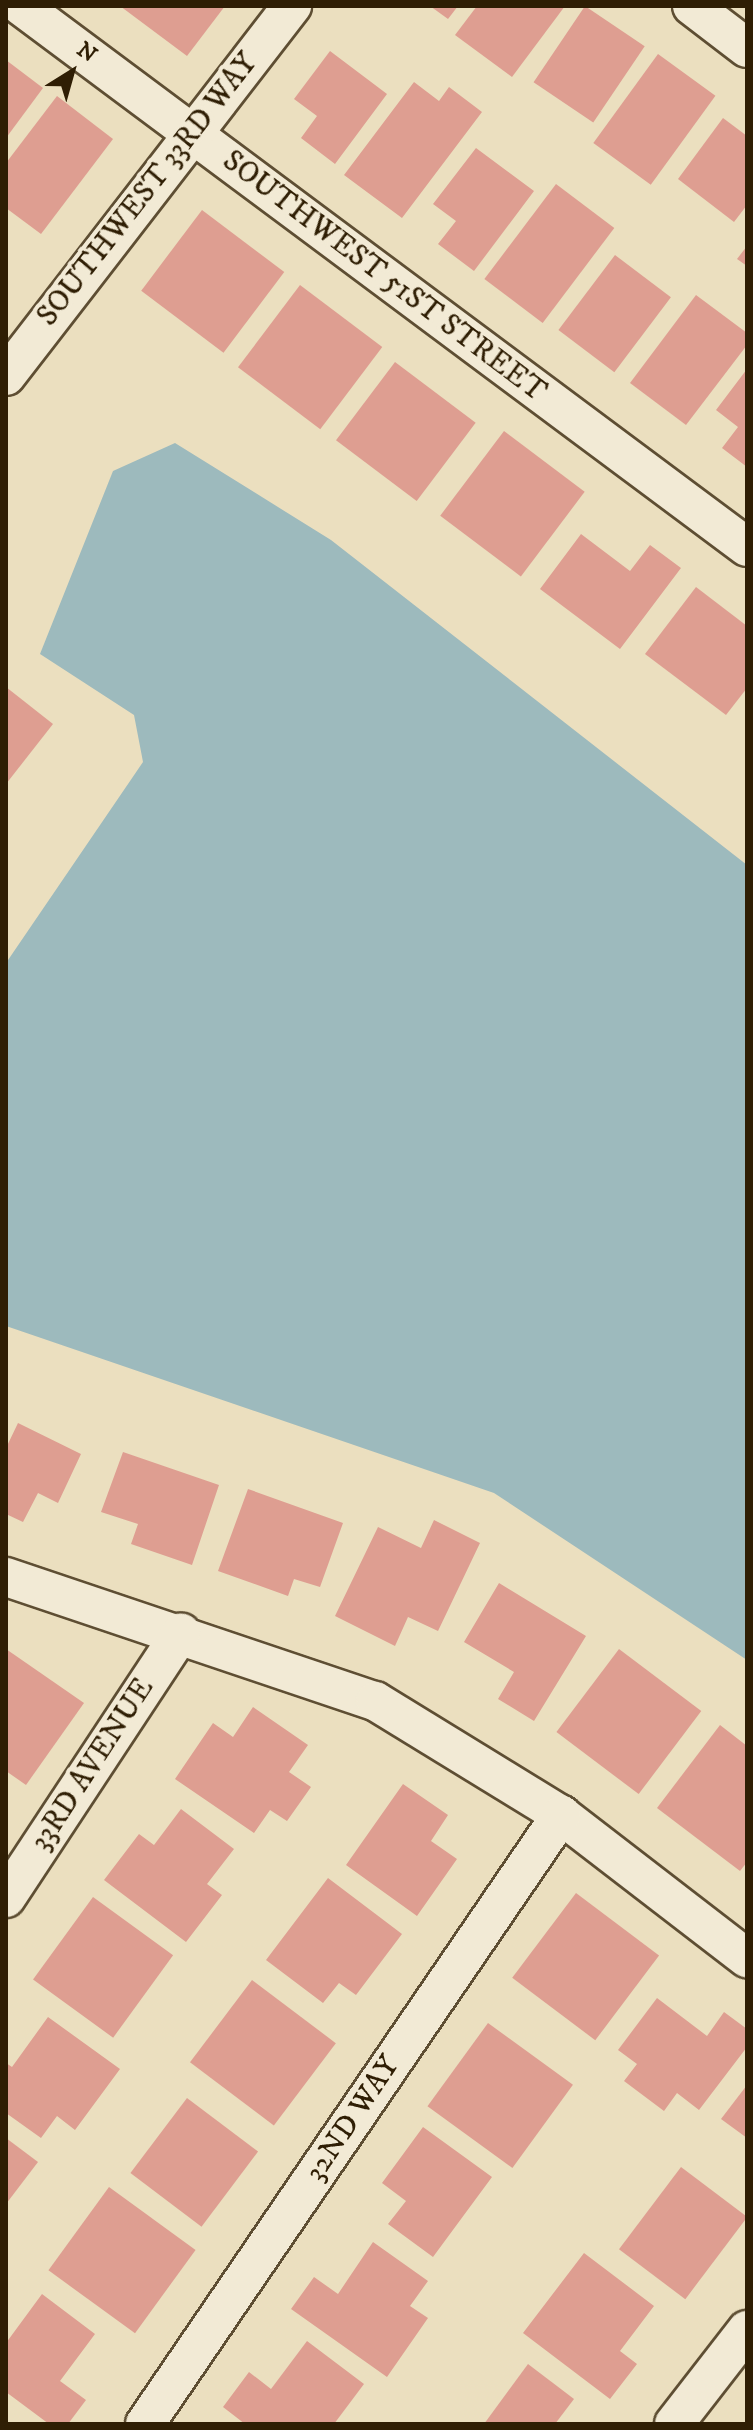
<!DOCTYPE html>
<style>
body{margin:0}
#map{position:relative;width:753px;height:2430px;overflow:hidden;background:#ebdfbf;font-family:"IM FELL DW Pica",serif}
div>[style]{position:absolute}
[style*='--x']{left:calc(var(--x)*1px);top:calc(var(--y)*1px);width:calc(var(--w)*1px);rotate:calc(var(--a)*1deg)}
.water>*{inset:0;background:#9dbabd}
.building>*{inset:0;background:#de9e91;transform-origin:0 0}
.roads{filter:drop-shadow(2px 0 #5e4e33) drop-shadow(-2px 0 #5e4e33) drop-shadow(0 2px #5e4e33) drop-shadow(0 -2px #5e4e33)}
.minor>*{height:38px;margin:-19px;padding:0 19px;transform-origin:19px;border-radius:19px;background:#f2ead5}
span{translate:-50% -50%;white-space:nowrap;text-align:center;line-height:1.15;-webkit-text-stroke:8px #f2ead5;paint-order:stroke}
.street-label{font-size:30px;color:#2f1e04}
.frame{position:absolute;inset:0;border:8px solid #2f1e04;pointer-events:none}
.north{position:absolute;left:32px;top:32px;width:80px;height:80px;-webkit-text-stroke:6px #f2ead5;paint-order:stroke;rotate:37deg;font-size:22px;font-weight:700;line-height:32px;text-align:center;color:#2f1e04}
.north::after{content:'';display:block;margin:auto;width:28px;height:36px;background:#2f1e04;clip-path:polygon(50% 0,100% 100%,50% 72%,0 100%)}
</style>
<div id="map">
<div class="water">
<div style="clip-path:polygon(175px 443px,331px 540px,747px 865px,747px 1660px,494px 1493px,6px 1326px,6px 963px,143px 762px,134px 715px,40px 654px,113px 471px)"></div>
</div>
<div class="building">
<div style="clip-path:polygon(120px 6px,225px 6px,187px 56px)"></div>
<div style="clip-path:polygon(430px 6px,458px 6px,448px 19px)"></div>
<div style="clip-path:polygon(477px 6px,565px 6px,512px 77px,455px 35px)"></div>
<div style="left:585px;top:6px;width:72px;height:92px;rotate:34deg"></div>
<div style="clip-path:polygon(330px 51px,387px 94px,335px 164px,301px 138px,317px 116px,294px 99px)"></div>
<div style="left:658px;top:54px;width:71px;height:110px;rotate:36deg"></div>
<div style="clip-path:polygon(6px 60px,43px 88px,6px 138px)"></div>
<div style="clip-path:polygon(414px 82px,439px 101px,449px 87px,482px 112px,402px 218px,344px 175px)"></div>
<div style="clip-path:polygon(57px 96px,113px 139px,41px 234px,6px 208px,6px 163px)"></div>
<div style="clip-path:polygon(723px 118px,747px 136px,747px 205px,734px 222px,678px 179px)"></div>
<div style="clip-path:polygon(476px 148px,534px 191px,474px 271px,438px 244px,456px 221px,433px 204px)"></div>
<div style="left:556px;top:184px;width:73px;height:119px;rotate:37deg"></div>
<div style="left:202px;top:210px;width:103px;height:101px;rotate:37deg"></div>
<div style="clip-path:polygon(747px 246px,747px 266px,737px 259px)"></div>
<div style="left:615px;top:255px;width:70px;height:94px;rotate:37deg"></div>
<div style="left:300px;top:285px;width:103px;height:103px;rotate:37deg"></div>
<div style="clip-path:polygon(696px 295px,747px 333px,747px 345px,686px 425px,630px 383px)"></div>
<div style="left:395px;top:362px;width:101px;height:98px;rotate:37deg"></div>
<div style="clip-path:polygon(747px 369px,747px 467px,722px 448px,738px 427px,716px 410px)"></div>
<div style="left:504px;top:431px;width:101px;height:106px;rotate:37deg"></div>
<div style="clip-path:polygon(581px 534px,630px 571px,650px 545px,681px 568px,620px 649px,540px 589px)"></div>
<div style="clip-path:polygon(696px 587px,747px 626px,747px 688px,726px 715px,645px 654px)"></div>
<div style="clip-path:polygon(6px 687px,53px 724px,6px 784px)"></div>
<div style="clip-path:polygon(18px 1423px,81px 1454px,58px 1503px,38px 1493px,23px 1522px,6px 1514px,6px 1448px)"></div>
<div style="clip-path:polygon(123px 1452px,219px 1485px,192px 1565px,131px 1544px,138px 1524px,101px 1512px)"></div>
<div style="clip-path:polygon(248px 1489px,343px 1523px,320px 1587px,294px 1579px,288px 1596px,218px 1571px)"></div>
<div style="clip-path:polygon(434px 1520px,480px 1543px,438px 1631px,408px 1617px,395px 1646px,335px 1616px,378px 1527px,421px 1548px)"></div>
<div style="clip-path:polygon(499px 1583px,586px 1636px,534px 1721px,498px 1699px,514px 1672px,464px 1642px)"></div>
<div style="clip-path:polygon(6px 1649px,84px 1703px,26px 1785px,6px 1771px)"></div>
<div style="left:619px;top:1649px;width:103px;height:104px;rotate:37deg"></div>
<div style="clip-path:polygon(253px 1707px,308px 1745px,289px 1772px,311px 1787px,287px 1821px,270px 1810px,254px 1833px,175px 1779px,213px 1723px,233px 1737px)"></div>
<div style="clip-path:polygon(720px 1725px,747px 1746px,747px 1862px,740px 1871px,657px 1808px)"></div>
<div style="clip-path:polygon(403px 1784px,448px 1815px,431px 1841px,457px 1859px,417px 1916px,346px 1865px)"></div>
<div style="clip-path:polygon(181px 1809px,234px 1849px,207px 1884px,222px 1895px,186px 1942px,104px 1880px,139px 1834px,154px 1845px)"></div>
<div style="clip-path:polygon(328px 1878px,402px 1934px,356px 1995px,339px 1983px,323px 2003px,266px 1960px)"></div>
<div style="left:576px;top:1893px;width:104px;height:106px;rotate:37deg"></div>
<div style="left:93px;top:1897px;width:99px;height:102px;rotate:36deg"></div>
<div style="left:252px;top:1980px;width:105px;height:103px;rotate:37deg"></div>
<div style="clip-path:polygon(657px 1998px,707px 2036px,724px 2012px,747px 2029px,747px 2047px,699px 2110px,677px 2093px,664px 2111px,624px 2081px,637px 2064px,618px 2050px)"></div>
<div style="clip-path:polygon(48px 2017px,120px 2069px,75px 2130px,57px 2116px,41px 2138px,6px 2113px,6px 2063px,12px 2067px)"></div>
<div style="left:488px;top:2023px;width:105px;height:103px;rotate:36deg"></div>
<div style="clip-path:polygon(747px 2085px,747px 2138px,721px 2119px)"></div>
<div style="left:187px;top:2098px;width:89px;height:94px;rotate:37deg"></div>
<div style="clip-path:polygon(423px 2127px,492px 2177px,433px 2257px,388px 2224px,406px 2201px,382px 2183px)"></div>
<div style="clip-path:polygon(6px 2138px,38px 2162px,6px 2204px)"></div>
<div style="left:681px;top:2167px;width:83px;height:103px;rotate:37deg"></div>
<div style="left:109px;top:2187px;width:107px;height:103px;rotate:36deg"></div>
<div style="clip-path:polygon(373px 2242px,428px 2281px,410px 2306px,428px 2318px,387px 2377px,291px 2309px,314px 2277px,338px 2294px)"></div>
<div style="clip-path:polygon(584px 2253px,654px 2306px,620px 2351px,637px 2364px,610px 2399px,523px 2333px)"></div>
<div style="clip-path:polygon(42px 2294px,95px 2334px,60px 2381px,86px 2400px,68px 2424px,49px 2424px,6px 2392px,6px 2343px)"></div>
<div style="clip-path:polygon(307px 2341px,364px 2384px,334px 2424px,245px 2424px,223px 2407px,249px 2372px,271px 2389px)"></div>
<div style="clip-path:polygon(528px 2364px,574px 2399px,555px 2424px,484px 2424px)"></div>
</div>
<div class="roads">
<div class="minor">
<div style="--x:21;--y:6;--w:905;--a:36.69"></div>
<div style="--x:692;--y:6;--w:69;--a:37.4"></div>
<div style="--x:6;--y:376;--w:468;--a:-52.3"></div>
<div style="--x:6;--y:1577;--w:389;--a:18.6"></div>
<div style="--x:375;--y:1701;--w:218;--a:31.5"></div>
<div style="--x:561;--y:1815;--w:235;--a:37.6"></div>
<div style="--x:6;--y:1898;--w:318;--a:-56.6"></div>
<div style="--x:145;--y:2424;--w:738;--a:-55.66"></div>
<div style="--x:674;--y:2424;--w:119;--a:-52.2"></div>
</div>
</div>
<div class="street-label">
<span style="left:148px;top:190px;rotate:-52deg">SOUTHWEST 33RD WAY</span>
<span style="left:384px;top:277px;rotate:37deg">SOUTHWEST 51ST STREET</span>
<span style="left:93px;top:1765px;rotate:-57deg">33RD AVENUE</span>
<span style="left:353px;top:2119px;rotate:-56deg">32ND WAY</span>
</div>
<div class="frame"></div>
<div class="north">N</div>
</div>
